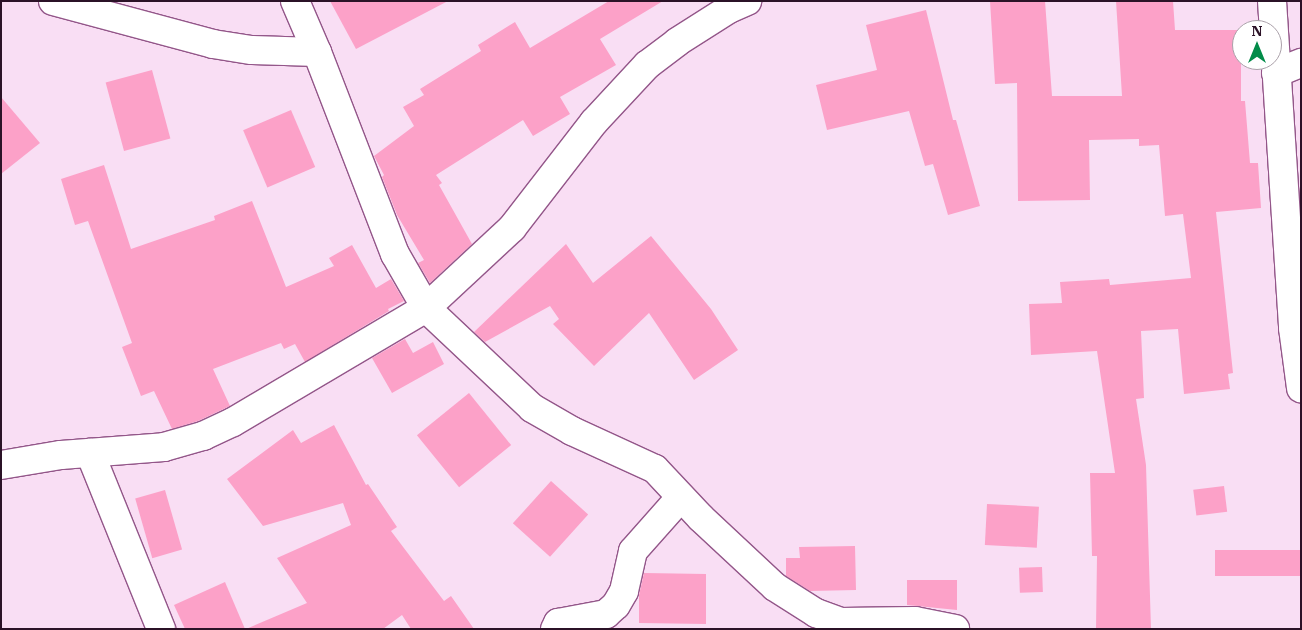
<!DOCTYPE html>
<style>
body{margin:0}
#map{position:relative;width:1302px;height:630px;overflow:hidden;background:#f9def4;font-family:"IBM Plex Serif",serif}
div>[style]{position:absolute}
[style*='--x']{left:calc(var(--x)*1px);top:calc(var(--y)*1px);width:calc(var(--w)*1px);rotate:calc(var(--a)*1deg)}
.building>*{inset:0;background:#fca1c8;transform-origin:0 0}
.roads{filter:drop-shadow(1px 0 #935689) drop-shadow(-1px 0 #935689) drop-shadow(0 1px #935689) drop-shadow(0 -1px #935689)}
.minor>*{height:28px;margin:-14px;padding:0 14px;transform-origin:14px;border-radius:14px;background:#fff}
span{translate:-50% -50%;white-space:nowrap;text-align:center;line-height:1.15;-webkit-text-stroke:4px #fff;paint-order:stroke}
.frame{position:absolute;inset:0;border:2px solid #2b1227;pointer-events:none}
.north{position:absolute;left:1232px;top:20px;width:50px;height:50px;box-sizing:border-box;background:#fff;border:1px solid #aaa0a9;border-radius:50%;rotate:0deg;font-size:14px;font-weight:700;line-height:20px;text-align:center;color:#2b1227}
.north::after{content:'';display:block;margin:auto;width:18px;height:22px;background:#028c49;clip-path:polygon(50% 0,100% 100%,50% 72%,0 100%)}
</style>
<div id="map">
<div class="building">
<div style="clip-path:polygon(330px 1px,448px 1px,356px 49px)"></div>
<div style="clip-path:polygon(609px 1px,663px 1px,600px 39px,616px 65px,560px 97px,570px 114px,533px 136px,523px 120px,436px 175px,442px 183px,439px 185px,472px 244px,430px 283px,418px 263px,424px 260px,397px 215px,382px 177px,384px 175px,374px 156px,414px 126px,403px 107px,424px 95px,420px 89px,481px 51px,478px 45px,515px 22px,530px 48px)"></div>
<div style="clip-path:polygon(990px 1px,1045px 1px,1052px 96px,1122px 96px,1116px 1px,1173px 1px,1175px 30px,1241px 30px,1241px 101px,1245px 101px,1250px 163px,1258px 163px,1261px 208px,1216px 212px,1233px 373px,1228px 374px,1230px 389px,1184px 394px,1178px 329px,1141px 331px,1144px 398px,1136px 399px,1146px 465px,1151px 629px,1096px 629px,1097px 556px,1092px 556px,1090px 473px,1115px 473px,1097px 351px,1031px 355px,1029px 304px,1062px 303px,1060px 282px,1109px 279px,1110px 285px,1191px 278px,1183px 214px,1165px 216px,1159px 145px,1139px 146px,1139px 139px,1089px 140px,1090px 200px,1018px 201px,1017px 83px,995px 84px)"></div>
<div style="clip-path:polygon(926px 10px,953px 120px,956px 120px,980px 206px,948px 215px,933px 164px,925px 166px,909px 111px,827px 130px,816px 85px,877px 70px,866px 25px)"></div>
<div style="left:152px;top:70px;width:71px;height:48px;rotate:75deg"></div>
<div style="clip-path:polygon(1px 97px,40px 143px,1px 174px)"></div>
<div style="left:291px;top:110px;width:62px;height:52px;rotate:67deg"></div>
<div style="clip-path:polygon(104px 165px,131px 249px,215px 220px,214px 216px,252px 201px,286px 287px,334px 266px,329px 258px,352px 245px,376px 288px,391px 279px,404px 301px,388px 309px,389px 311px,305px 362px,295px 344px,284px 349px,281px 343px,213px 369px,230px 406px,198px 421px,172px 429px,154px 391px,141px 396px,122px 347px,132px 343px,88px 221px,75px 225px,61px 179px)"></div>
<div style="clip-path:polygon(651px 236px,711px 309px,738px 350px,694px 380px,649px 313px,594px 366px,553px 324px,559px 319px,550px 306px,485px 342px,474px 332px,566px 244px,593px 283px)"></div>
<div style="clip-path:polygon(405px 339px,413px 353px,433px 342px,444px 364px,392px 393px,372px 358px)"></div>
<div style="left:469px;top:393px;width:67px;height:67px;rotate:51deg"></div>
<div style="clip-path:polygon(334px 425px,366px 485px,368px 484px,397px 527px,391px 531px,444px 601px,451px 596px,474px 629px,411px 629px,402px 615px,383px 629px,246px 629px,307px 603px,277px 558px,351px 525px,343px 503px,263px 526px,227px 479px,293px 430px,301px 443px)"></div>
<div style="left:551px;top:481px;width:50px;height:57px;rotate:42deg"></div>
<div style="left:1224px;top:486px;width:26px;height:31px;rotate:83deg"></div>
<div style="left:165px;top:490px;width:62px;height:31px;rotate:74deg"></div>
<div style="left:987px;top:504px;width:52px;height:41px;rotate:3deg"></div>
<div style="clip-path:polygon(855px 546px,856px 590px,810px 591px,786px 576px,786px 558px,800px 558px,799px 547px)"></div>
<div style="left:1301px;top:550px;width:26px;height:86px;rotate:90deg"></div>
<div style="left:1042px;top:567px;width:25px;height:23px;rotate:88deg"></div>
<div style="clip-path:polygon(644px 573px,706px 574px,706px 624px,639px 623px,639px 595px)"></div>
<div style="clip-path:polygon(907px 580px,957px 580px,957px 610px,907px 605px)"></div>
<div style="clip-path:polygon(225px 582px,245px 629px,185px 629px,174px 605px)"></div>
</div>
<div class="roads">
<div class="minor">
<div style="--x:53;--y:1;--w:166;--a:15"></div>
<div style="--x:213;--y:44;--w:39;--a:9"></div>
<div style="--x:252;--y:50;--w:65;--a:1.8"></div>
<div style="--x:295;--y:1;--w:56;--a:66.7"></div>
<div style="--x:317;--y:52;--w:217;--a:68.9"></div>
<div style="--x:395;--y:254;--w:62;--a:60.1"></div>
<div style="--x:426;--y:308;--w:146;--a:43.3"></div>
<div style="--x:532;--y:408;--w:46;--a:29.9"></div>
<div style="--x:572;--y:431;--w:91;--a:24.6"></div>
<div style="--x:655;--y:469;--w:67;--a:46.8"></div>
<div style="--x:701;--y:518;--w:101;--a:43"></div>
<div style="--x:775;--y:587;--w:49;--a:32.4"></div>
<div style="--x:816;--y:613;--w:27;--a:20"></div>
<div style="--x:841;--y:622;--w:74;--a:-0.8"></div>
<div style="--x:915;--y:621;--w:41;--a:11.3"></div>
<div style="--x:1272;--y:1;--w:328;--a:86.3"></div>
<div style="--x:1293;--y:328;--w:61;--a:82.4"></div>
<div style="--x:1276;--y:73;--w:27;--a:-22"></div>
<div style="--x:90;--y:453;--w:190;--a:68"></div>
<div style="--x:1;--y:465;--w:61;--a:-9.5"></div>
<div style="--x:61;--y:455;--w:103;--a:-4.4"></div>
<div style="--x:164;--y:447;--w:41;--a:-15.8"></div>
<div style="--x:203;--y:436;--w:33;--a:-25"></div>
<div style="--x:233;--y:422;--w:224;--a:-30.6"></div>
<div style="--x:426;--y:308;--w:117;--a:-42.9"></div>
<div style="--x:512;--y:228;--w:134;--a:-52.3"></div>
<div style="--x:594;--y:122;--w:78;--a:-47.1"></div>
<div style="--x:647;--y:65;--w:38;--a:-37"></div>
<div style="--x:677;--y:42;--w:62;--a:-32.4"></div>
<div style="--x:729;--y:9;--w:20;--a:-24"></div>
<div style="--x:555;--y:629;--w:7;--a:-63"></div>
<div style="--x:558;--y:623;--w:49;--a:-10.6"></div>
<div style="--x:606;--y:614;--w:13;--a:-42"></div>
<div style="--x:616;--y:605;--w:16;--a:-60"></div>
<div style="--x:624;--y:591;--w:41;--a:-77.3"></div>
<div style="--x:633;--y:551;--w:72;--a:-48.4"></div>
</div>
</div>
<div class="frame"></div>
<div class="north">N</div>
</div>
